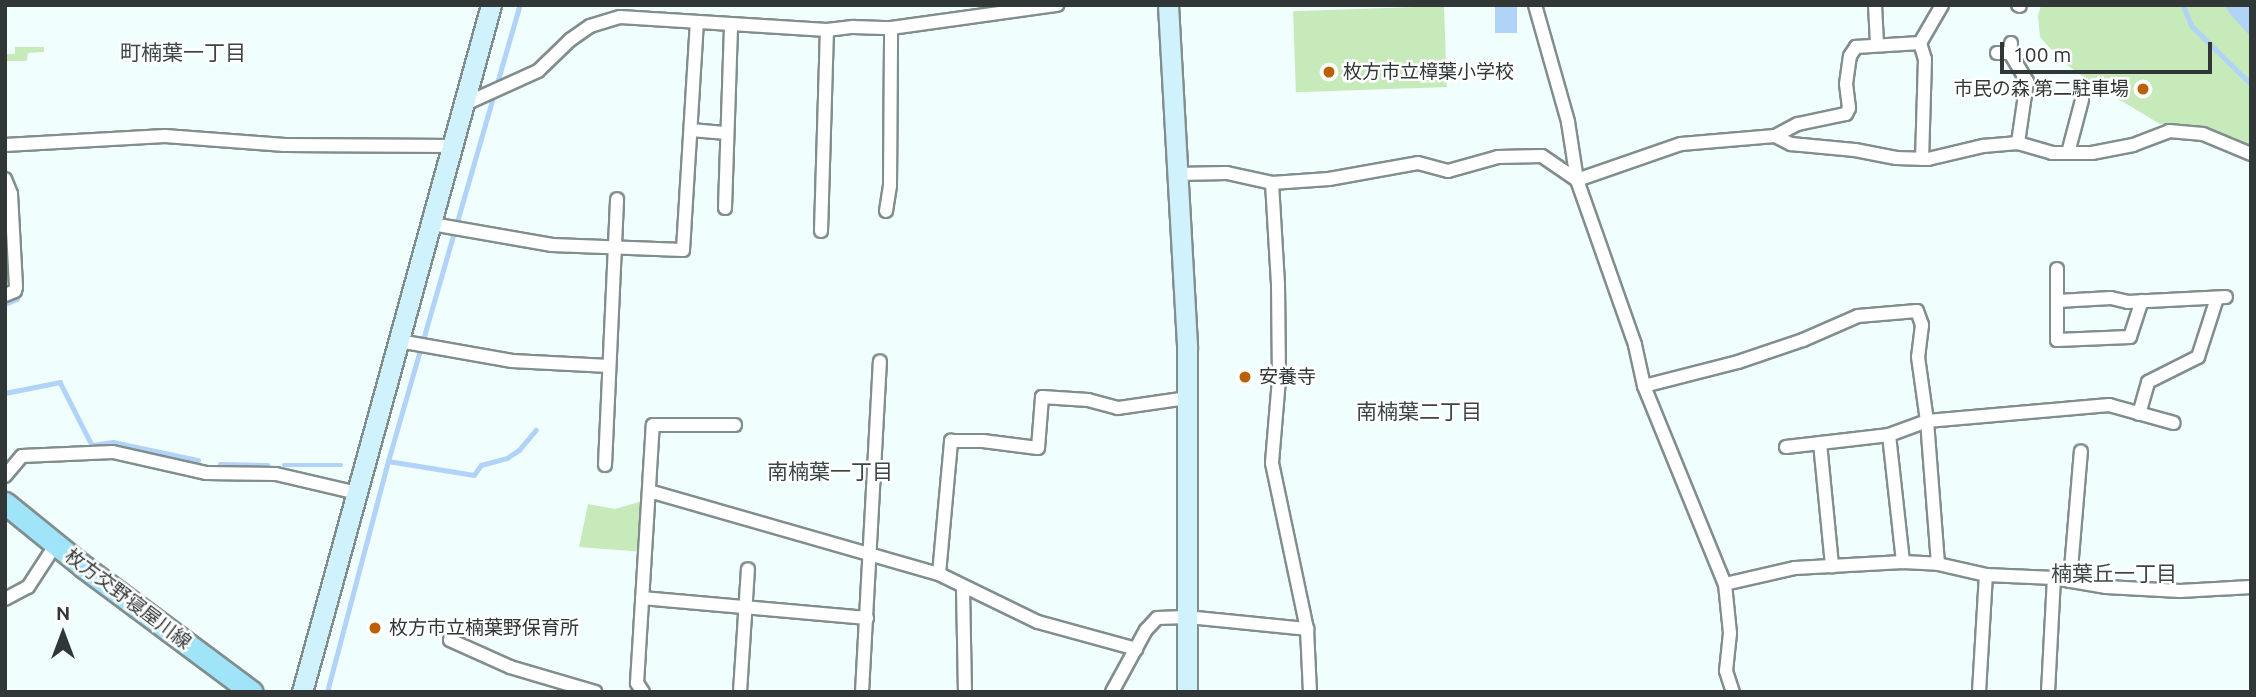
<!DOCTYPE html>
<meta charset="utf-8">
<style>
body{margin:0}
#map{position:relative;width:2256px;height:697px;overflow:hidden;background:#f1fefe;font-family:Ubuntu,"Noto Sans JP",sans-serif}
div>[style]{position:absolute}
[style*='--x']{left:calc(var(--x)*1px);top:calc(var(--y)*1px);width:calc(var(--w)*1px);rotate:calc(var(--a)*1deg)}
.green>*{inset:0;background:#c6eaba;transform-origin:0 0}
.water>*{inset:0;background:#b0d3f7;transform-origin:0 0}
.stream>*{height:4.5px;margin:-2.25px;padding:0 2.25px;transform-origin:2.25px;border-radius:2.25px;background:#b0d3f7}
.roads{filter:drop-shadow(2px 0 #828e8d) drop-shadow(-2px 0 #828e8d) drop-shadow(0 2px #828e8d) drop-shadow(0 -2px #828e8d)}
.street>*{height:12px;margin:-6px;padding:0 6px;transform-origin:6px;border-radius:6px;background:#fff}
.secondary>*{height:19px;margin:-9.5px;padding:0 9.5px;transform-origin:9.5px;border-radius:9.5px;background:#d0f2fc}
.primary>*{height:21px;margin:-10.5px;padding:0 10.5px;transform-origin:10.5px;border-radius:10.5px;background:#a0e4f9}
.dots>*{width:19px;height:19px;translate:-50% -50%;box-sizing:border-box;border:4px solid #fff;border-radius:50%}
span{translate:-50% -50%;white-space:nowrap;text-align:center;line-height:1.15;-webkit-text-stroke:5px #fff;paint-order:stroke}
.poi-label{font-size:19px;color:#313636}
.left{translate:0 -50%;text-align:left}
.right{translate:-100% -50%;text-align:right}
.street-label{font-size:19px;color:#313636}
.neighbourhood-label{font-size:21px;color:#3b4645}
.frame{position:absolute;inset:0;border:7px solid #313636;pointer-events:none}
.north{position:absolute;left:28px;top:599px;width:70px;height:70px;-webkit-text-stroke:5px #fff;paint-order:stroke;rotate:0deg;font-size:19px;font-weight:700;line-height:28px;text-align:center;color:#313636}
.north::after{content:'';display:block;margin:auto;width:24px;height:32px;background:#313636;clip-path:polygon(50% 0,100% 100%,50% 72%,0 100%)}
.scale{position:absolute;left:2000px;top:42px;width:212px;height:32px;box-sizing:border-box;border:4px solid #313636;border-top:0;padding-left:9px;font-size:21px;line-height:24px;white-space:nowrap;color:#313636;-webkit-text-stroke:5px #fff;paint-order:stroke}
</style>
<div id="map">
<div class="green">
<div style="clip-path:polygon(2041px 5px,2251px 5px,2251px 149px,2198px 127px,2160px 124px,2090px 82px,2062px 61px,2040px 37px,2038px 16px)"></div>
<div style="left:1444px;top:6px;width:81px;height:151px;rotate:88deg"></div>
<div style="clip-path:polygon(15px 47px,44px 47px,44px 52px,28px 53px,27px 61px,5px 61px,5px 54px,15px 54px)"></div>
<div style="clip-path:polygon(649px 499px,645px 552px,579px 547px,588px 504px,615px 509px)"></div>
</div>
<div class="water">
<div style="left:1495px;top:5px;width:22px;height:28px"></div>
<div style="clip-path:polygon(2224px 5px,2251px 5px,2251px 37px,2231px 15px)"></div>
</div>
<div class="stream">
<div style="--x:2183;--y:5;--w:23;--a:67"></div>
<div style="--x:2192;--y:26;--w:83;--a:44.5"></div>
<div style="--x:5;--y:304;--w:13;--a:-23"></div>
<div style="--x:5;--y:393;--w:56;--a:-11.3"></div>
<div style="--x:60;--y:382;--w:71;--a:63.1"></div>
<div style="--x:92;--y:445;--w:21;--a:-8"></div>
<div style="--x:113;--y:442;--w:87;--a:12"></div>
<div style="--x:388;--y:461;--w:87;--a:9.2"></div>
<div style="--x:474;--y:475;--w:12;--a:-55"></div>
<div style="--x:481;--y:465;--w:27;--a:-15"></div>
<div style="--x:507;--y:458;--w:14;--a:-34"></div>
<div style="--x:519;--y:450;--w:26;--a:-50"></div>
<div style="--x:220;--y:464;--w:47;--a:1.2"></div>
<div style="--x:284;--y:465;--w:57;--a:0"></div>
<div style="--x:327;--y:692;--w:239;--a:-75.2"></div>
<div style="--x:388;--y:461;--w:475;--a:-73.9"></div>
</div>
<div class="roads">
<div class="street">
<div style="--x:1535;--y:5;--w:122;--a:74.2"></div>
<div style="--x:1568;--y:122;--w:59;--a:81.2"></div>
<div style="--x:1577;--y:180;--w:175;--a:70.6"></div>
<div style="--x:1635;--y:345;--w:42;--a:77.6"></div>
<div style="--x:1644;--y:386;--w:214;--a:67.8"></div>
<div style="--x:1725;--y:584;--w:49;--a:84.2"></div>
<div style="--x:1730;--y:633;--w:38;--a:96"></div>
<div style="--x:1726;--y:671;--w:22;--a:72"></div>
<div style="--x:1875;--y:5;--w:39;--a:87"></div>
<div style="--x:2018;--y:5;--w:2;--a:27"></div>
<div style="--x:1920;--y:43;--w:17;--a:73"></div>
<div style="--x:1925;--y:59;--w:100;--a:91.7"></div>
<div style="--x:1997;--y:53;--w:13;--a:0"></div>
<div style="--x:2010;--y:53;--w:10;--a:-84"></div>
<div style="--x:2010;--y:53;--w:33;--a:59"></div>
<div style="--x:2027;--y:81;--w:63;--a:98.3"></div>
<div style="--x:465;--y:104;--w:80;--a:-24.3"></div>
<div style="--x:538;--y:71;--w:45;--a:-44.1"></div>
<div style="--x:570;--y:40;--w:24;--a:-35"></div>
<div style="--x:590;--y:26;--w:31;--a:-17"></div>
<div style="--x:620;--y:17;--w:207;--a:3.6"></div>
<div style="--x:827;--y:30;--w:26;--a:-7"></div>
<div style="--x:853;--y:27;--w:38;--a:2"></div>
<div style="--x:891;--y:28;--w:168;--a:-7.9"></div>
<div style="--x:691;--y:130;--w:36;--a:5"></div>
<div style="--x:1775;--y:136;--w:18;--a:27"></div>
<div style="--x:1791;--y:144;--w:64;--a:5.4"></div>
<div style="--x:1855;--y:150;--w:42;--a:11"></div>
<div style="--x:1896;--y:158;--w:32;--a:2"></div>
<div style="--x:1928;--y:159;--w:57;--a:-13.3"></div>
<div style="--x:1983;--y:146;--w:35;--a:-5"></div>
<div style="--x:2018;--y:143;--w:35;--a:16"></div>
<div style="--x:2052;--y:153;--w:40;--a:0"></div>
<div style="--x:2092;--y:153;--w:42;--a:-11"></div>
<div style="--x:2133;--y:145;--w:39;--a:-21"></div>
<div style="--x:2169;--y:131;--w:34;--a:5"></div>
<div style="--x:2203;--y:134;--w:52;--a:22.6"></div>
<div style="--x:5;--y:145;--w:160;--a:-3.2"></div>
<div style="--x:165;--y:136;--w:120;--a:4.3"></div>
<div style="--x:285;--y:145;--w:168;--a:0.3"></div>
<div style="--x:2068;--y:153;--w:55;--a:-75.2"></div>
<div style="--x:1176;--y:174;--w:51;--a:-1.1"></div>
<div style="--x:1227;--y:173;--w:46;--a:12.5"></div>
<div style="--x:1272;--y:183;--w:57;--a:-4"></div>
<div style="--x:1329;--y:179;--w:90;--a:-10.2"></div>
<div style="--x:1418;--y:163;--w:31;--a:15"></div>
<div style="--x:1448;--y:171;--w:52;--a:-15.6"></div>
<div style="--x:1498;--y:157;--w:44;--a:-1.3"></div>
<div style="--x:1542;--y:156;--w:42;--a:34.4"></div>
<div style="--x:5;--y:179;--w:16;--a:68"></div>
<div style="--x:11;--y:194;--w:93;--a:86.9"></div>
<div style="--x:16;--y:287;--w:4;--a:104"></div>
<div style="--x:15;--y:291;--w:11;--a:158"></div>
<div style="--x:1577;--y:180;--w:110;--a:-19.1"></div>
<div style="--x:1681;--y:144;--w:94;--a:-4.9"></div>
<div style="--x:1775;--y:136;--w:26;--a:-28"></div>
<div style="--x:1798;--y:124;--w:49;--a:-11.8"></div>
<div style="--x:1846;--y:114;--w:7;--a:-63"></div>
<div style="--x:1849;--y:108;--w:24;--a:-97"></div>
<div style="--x:1846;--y:84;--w:28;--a:-82"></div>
<div style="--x:1850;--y:56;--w:11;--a:-56"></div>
<div style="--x:1856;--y:47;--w:64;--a:-3.6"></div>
<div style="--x:1920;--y:43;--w:44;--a:-59.9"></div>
<div style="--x:1272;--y:183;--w:101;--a:86.6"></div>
<div style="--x:1278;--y:284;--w:95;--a:89.4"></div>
<div style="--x:1279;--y:379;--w:84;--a:94.8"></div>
<div style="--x:1272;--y:463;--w:170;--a:78.1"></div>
<div style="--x:1307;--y:629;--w:63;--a:87.3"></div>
<div style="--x:725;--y:208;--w:182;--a:-88.1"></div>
<div style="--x:886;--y:211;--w:25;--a:-81"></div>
<div style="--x:890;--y:186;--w:158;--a:-89.6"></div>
<div style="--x:432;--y:224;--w:122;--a:9.9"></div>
<div style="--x:552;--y:245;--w:131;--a:2.2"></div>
<div style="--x:683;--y:250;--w:226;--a:-86.5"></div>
<div style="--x:821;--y:231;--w:201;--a:-88.3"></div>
<div style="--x:2057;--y:269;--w:71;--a:90"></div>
<div style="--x:2057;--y:340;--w:73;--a:-2.4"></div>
<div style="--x:2130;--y:337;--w:38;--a:-72"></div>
<div style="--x:2058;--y:301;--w:53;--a:-3.2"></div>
<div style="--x:2111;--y:298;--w:17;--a:13"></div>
<div style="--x:2128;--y:302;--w:98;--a:-2.9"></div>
<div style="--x:399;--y:341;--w:115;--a:10"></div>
<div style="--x:512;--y:361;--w:97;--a:3"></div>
<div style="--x:1644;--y:386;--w:97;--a:-14.3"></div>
<div style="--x:1738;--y:362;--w:69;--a:-18.7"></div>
<div style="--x:1803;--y:340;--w:60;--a:-23.6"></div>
<div style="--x:1858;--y:316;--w:59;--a:-4.8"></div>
<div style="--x:1917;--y:311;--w:15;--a:70"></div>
<div style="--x:1922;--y:325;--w:32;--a:97"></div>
<div style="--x:1918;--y:357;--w:65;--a:82"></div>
<div style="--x:1927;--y:421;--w:143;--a:85.6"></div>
<div style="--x:2139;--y:414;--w:33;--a:-74"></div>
<div style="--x:2148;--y:382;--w:56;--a:-26.6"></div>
<div style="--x:2198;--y:357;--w:62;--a:-72.1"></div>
<div style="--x:1889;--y:435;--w:128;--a:83.7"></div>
<div style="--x:1820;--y:443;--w:124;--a:84.4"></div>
<div style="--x:1786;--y:447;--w:104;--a:-6.6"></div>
<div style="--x:1889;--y:435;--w:40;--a:-20.2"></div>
<div style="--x:1927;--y:421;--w:183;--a:-5"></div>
<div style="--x:2109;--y:405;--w:67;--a:15.5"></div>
<div style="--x:605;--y:465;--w:266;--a:-87.4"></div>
<div style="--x:5;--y:476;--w:26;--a:-50"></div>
<div style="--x:22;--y:456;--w:91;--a:-2.5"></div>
<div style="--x:113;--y:452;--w:95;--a:12.7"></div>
<div style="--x:206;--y:473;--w:70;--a:0.8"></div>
<div style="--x:276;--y:474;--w:83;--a:13.2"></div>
<div style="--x:649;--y:491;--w:302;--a:16"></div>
<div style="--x:939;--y:574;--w:110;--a:25.9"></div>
<div style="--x:1038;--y:622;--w:102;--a:15.4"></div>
<div style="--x:939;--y:574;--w:134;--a:-84.8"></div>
<div style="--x:951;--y:441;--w:32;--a:0"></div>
<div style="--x:983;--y:441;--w:55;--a:7.3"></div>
<div style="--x:1038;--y:448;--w:51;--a:-85.5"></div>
<div style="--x:1042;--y:397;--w:46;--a:3.7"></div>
<div style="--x:1088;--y:400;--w:31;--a:15"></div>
<div style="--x:1118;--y:408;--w:70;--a:-8.2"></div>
<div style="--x:2070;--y:581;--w:130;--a:-85.2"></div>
<div style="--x:1725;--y:584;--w:72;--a:-12.9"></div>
<div style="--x:1795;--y:568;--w:108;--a:-3.2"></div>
<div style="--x:1903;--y:562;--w:35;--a:3"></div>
<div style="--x:1938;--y:564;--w:49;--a:12.9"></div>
<div style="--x:1986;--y:575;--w:68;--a:2.5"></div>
<div style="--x:2054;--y:578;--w:53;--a:9.8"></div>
<div style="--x:2106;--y:587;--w:74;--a:3.1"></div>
<div style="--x:2180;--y:591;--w:71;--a:-3.2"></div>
<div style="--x:963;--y:588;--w:104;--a:88.9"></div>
<div style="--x:642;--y:598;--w:226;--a:5.1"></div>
<div style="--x:5;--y:599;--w:26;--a:-28"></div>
<div style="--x:28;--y:587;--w:51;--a:-56.9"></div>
<div style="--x:450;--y:640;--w:66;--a:24.2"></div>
<div style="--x:510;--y:667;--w:89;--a:16.4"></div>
<div style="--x:643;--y:692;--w:11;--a:-124"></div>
<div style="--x:637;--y:683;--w:258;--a:-86.5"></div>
<div style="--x:653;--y:425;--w:82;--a:0"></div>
<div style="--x:740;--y:692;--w:123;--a:-86.3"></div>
<div style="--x:862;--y:692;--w:331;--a:-86.9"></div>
<div style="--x:1112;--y:692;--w:71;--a:-61.3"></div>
<div style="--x:1146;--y:630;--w:16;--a:-47"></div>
<div style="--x:1157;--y:618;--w:30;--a:-2"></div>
<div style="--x:1187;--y:617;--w:121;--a:5.7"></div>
<div style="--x:1979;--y:692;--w:117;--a:-86.6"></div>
<div style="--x:2048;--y:692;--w:114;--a:-87"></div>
</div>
<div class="secondary">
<div style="--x:1168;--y:5;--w:344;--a:86.8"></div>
<div style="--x:1187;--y:348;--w:344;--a:90"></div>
<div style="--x:302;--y:692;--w:713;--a:-74.62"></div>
</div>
<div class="primary">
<div style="--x:5;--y:503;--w:102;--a:39"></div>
<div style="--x:84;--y:567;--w:209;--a:36.7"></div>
</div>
</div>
<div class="dots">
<div style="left:1329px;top:72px;background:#bb6006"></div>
<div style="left:2143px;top:89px;background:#bb6006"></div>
<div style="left:1245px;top:377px;background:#bb6006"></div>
<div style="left:375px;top:628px;background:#bb6006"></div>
</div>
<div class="poi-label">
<span class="left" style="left:1343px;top:72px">枚方市立樟葉小学校</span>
<span class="right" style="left:2129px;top:89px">市民の森 第二駐車場</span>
<span class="left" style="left:1259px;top:377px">安養寺</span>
<span class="left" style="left:389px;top:628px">枚方市立楠葉野保育所</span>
</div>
<div class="street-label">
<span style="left:128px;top:599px;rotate:37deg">枚方交野寝屋川線</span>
</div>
<div class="neighbourhood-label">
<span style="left:183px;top:52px">町楠葉一丁目</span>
<span style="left:1419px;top:411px">南楠葉二丁目</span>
<span style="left:830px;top:471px">南楠葉一丁目</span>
<span style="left:2114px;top:573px">楠葉丘一丁目</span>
</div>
<div class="frame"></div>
<div class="north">N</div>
<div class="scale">100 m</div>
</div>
